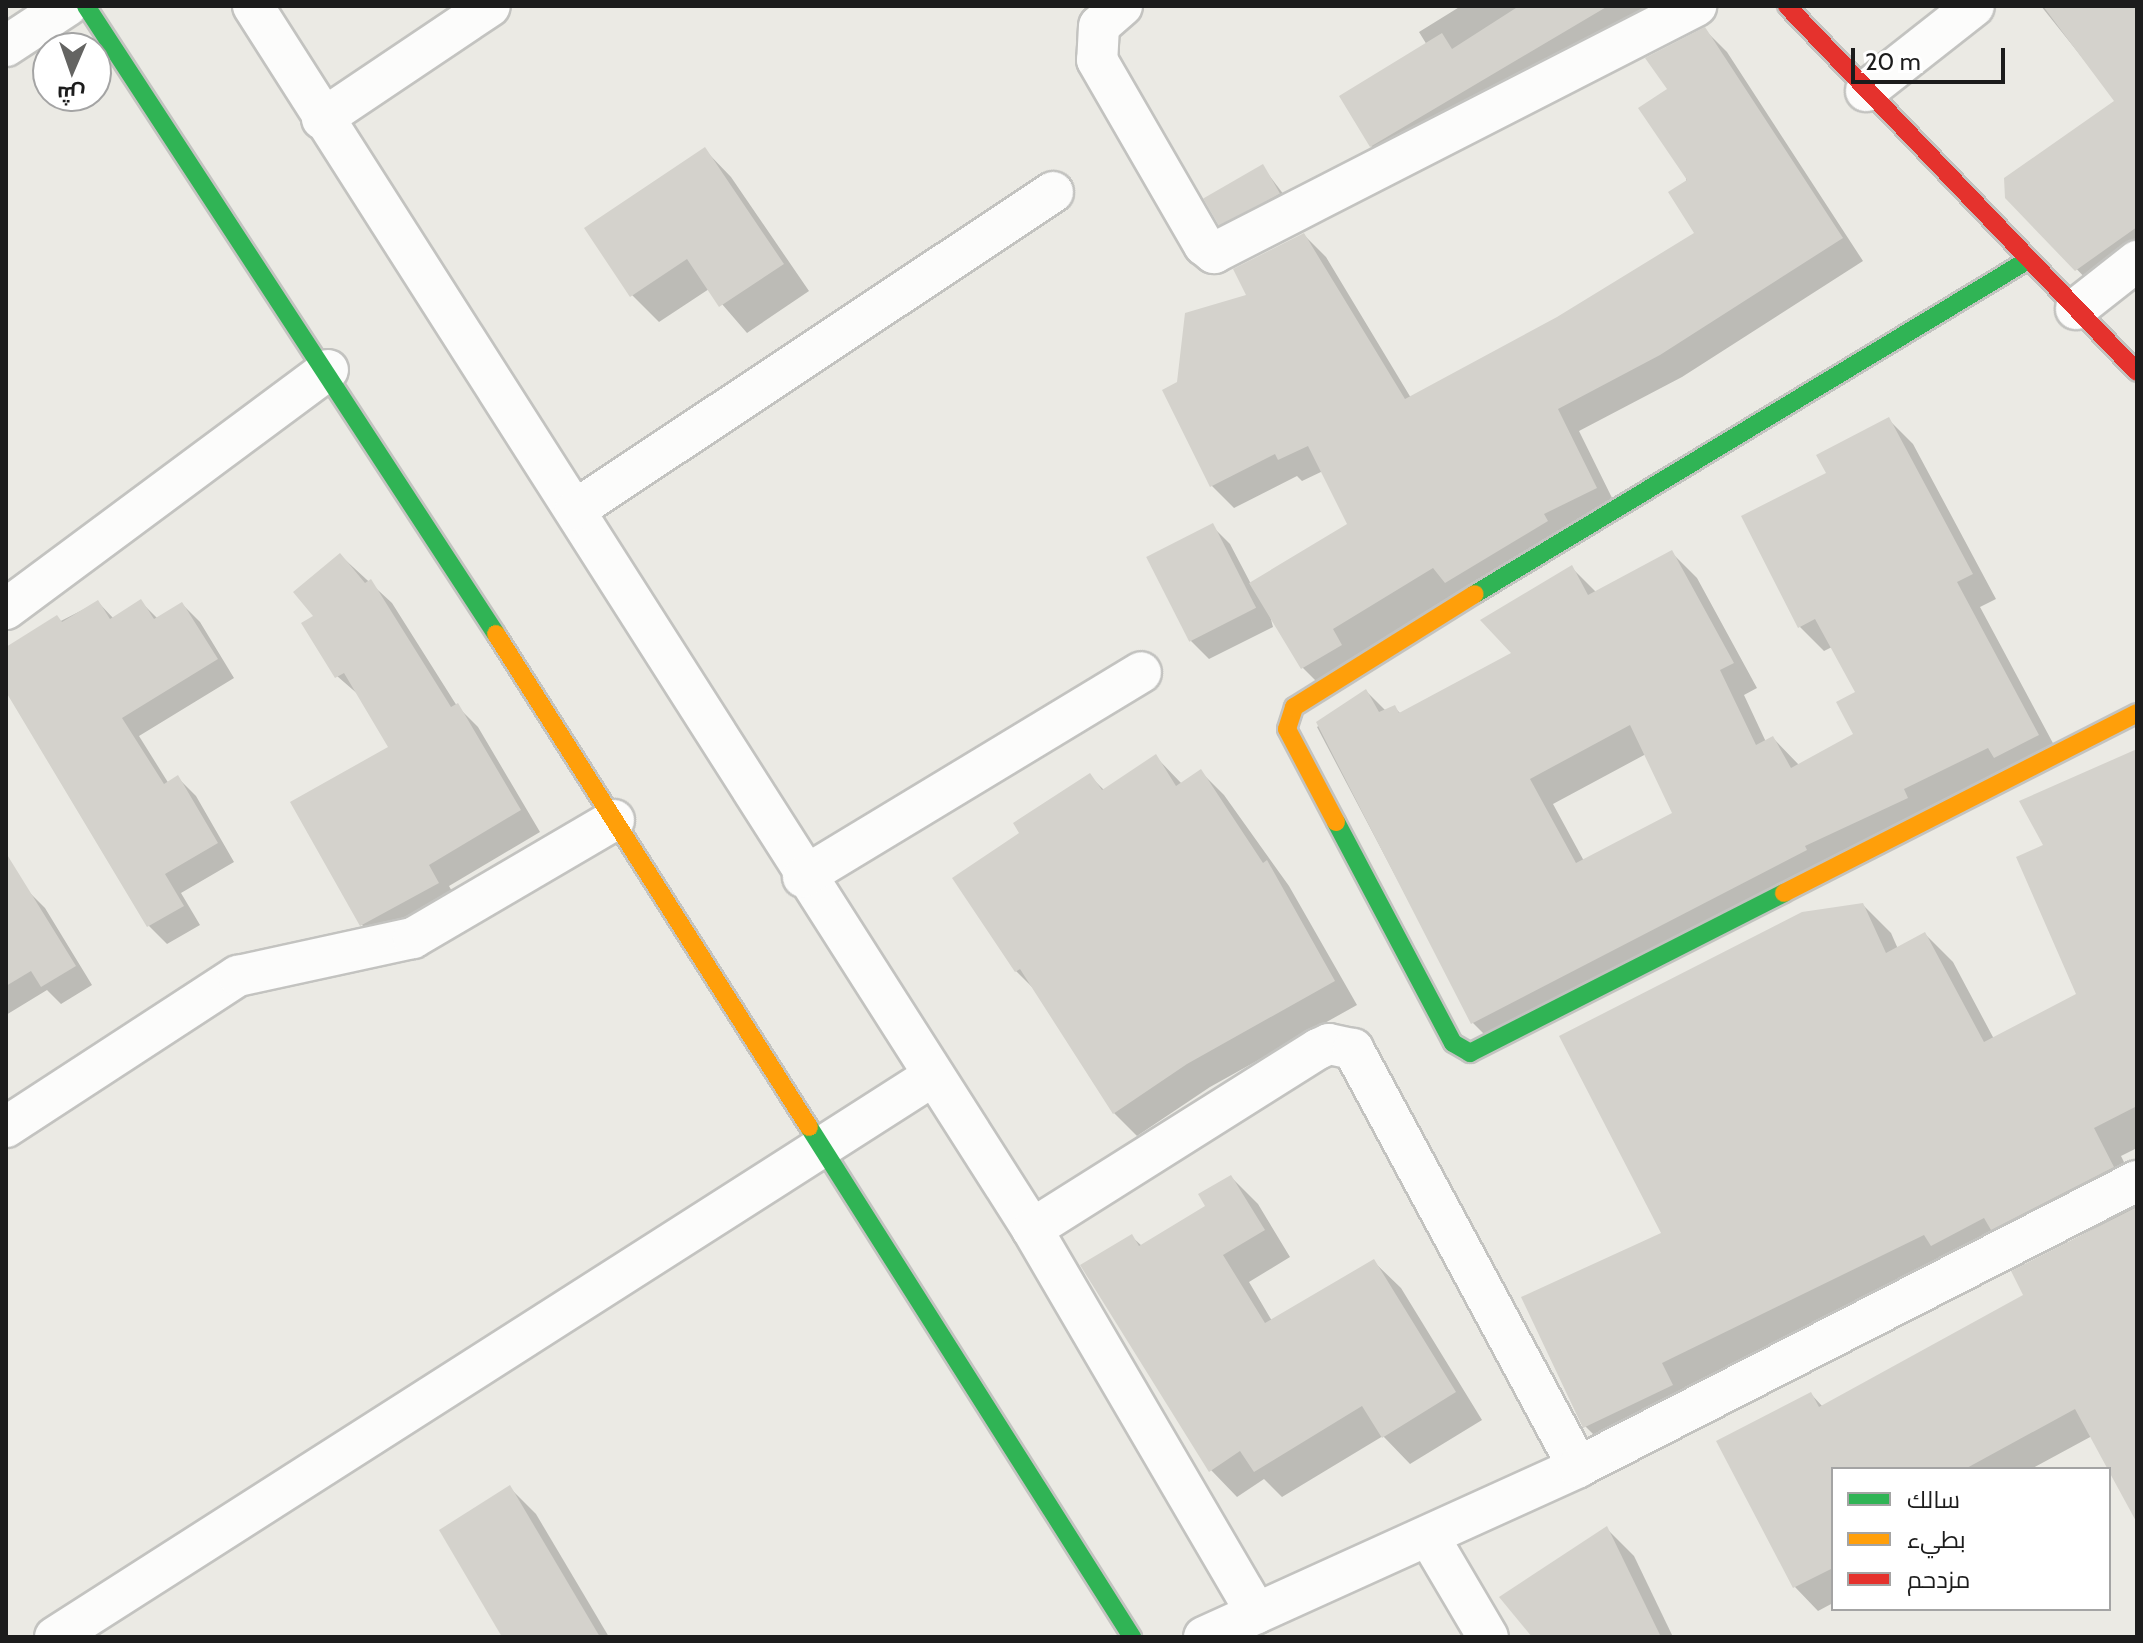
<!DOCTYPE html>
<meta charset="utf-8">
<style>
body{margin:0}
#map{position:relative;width:2143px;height:1643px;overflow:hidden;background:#ebeae4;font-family:Cabin,Cairo,sans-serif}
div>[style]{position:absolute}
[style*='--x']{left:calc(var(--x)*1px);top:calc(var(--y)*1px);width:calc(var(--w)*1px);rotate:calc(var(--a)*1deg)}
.shadow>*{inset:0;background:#0003}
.building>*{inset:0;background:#d4d2cc;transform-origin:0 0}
.roads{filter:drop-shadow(2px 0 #c3c3c0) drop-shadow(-2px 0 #c3c3c0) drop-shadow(0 2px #c3c3c0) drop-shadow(0 -2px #c3c3c0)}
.street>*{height:40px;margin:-20px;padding:0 20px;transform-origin:20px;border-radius:20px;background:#fcfcfb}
.fast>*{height:18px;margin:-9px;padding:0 9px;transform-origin:9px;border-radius:9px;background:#30b455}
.slow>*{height:18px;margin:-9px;padding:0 9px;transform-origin:9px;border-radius:9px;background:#ff9f0a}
.jam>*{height:18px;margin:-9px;padding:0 9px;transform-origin:9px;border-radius:9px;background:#e5322d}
span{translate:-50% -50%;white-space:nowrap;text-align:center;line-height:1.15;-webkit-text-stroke:8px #fff;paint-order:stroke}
.frame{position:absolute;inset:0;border:8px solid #1c1c1c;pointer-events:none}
.legend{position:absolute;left:1831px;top:1467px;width:280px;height:144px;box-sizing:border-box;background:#fff;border:2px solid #a4a4a4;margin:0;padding:10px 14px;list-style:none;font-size:24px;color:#1c1c1c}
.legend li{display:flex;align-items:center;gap:16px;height:40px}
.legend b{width:40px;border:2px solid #a4a4a4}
.north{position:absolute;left:32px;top:32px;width:80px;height:80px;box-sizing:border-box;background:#fff;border:2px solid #a4a4a4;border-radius:50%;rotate:182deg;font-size:22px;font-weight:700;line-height:32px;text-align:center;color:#1c1c1c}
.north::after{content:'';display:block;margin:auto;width:28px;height:36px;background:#646462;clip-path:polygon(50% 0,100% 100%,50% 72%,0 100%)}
.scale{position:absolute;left:1851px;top:48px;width:154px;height:36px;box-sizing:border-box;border:4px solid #1c1c1c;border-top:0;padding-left:10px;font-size:24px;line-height:28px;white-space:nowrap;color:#1c1c1c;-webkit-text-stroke:6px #fff;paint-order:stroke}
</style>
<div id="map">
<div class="shadow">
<div style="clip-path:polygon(1461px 6px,1666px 6px,1389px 164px,1371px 146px,1427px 45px,1419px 32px)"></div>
<div style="clip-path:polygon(2041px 6px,2137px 6px,2137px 256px,2095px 288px,2007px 197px,2117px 101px)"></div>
<div style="clip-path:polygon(1705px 30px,1727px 52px,1863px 261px,1682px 377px,1579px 431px,1618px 510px,1325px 690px,1303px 668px,1269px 612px,1273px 627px,1209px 659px,1191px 641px,1212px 526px,1230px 544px,1251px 584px,1349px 524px,1323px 471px,1302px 481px,1297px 476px,1234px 508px,1212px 486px,1165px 391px,1179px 384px,1304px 235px,1326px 257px,1411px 398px,1558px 318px,1696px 234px,1670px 89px)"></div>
<div style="clip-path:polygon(705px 150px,731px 177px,809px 291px,747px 333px,709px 289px,659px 322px,632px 295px)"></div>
<div style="clip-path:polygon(1262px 166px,1297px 212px,1238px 242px,1220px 223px)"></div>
<div style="clip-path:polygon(evenodd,1889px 420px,1913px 444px,1996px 599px,1980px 607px,2062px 760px,1498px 1048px,1473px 1023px,1317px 727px,1366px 691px,1386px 711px,1394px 707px,1401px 714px,1514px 654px,1571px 567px,1597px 593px,1672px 553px,1697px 578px,1757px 688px,1744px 695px,1766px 742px,1773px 738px,1799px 765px,1856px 735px,1858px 693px,1832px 647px,1824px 651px,1800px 627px,1829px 474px,1889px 420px,1646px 754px,1675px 814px,1584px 861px,1553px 804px,1646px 754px)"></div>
<div style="clip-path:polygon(340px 555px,392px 603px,457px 706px,478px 727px,540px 832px,449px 886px,459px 904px,383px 946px,362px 925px,391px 748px,360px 696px,337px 676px,316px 616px)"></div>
<div style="clip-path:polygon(98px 602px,114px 619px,141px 602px,158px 619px,182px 604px,200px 622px,234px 678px,139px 736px,169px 784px,178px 778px,196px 796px,234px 862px,181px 893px,200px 925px,167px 944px,149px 926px,6px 689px,6px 649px)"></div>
<div style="clip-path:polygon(2137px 751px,2137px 1148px,2121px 1156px,2137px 1188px,1613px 1454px,1585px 1426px,1664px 1234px,1863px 905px,1891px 933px,1898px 949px,1925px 934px,1953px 962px,1994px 1039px,2079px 995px,2046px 846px,2021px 802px)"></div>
<div style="clip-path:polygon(1156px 757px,1182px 784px,1201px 772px,1224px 795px,1289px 886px,1357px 1005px,1210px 1087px,1137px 1136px,1114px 1113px,1036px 991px,1016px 971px,1022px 834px,1090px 776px,1105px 791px)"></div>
<div style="clip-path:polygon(27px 890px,45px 908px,92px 985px,61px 1004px,47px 990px,6px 1015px,6px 904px)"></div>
<div style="clip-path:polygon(1231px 1177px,1258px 1204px,1290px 1257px,1249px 1282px,1272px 1321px,1374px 1262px,1401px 1288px,1482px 1420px,1410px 1464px,1383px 1436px,1282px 1497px,1264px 1479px,1237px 1497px,1211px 1470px,1131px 1236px,1142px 1246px,1208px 1207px)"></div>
<div style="clip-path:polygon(2137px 1205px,2137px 1504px,2119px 1486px,2092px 1436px,2031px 1469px,1833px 1469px,1833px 1603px,1818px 1611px,1795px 1587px,1719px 1442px,1811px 1394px,1823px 1407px,2026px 1296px,2014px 1272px)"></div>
<div style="clip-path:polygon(509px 1487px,536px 1514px,609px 1637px,505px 1637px)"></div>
<div style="clip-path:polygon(1607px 1529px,1634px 1556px,1673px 1637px,1534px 1637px)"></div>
</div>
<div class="building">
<div style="clip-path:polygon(1519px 6px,1608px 6px,1370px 147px,1339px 96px,1442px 33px,1452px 49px)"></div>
<div style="clip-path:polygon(2043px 6px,2137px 6px,2137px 227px,2075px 271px,2005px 198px,2004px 178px,2114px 101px)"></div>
<div style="clip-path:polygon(1705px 27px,1843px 238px,1660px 355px,1558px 409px,1597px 488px,1544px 514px,1548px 521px,1445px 583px,1433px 568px,1333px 629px,1342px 645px,1301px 669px,1249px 583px,1347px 524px,1308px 446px,1278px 460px,1275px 454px,1210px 487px,1162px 390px,1177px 382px,1185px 313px,1246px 295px,1233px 269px,1304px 233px,1405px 399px,1557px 317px,1694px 233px,1668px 192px,1687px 180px,1638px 108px,1667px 89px,1645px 58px)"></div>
<div style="clip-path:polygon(705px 147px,784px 264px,719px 307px,687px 259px,630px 297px,584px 228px)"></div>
<div style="left:1263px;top:164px;width:34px;height:69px;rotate:60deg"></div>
<div style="clip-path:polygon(evenodd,1889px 417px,1973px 574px,1957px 582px,2039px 735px,1994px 758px,1988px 748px,1904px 789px,1908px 798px,1805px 846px,1807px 850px,1471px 1024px,1316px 722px,1366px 689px,1379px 712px,1395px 705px,1399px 713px,1511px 653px,1480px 620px,1572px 565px,1588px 595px,1672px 550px,1734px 663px,1720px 670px,1756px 745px,1773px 736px,1791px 768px,1853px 734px,1836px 702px,1855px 692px,1815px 619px,1798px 628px,1741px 516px,1826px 473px,1816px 455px,1889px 417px,1630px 725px,1672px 813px,1576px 863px,1530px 779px,1630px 725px)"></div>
<div style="left:1213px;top:523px;width:95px;height:75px;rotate:63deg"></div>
<div style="clip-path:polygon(340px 553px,365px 583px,371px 579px,451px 707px,458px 703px,521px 810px,429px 865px,439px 883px,360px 926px,290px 802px,388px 747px,344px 673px,335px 678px,301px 623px,313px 616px,293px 592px)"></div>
<div style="clip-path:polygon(141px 599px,154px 619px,182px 602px,218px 659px,122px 718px,164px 784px,178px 775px,218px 843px,165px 874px,184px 906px,147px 927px,6px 692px,6px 647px,57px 615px,62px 622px,98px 600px,110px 619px)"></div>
<div style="clip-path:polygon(2137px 749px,2137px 1106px,2094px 1128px,2114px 1167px,1991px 1230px,1984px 1218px,1931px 1246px,1924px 1235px,1662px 1363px,1673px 1385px,1583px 1428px,1521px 1297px,1661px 1233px,1559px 1036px,1802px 912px,1863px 903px,1886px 953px,1925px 932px,1984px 1042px,2076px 994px,2016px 857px,2043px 845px,2019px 801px)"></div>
<div style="clip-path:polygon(1156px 754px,1176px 786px,1201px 769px,1263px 863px,1267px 860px,1335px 981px,1187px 1064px,1113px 1114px,1020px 969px,1015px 972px,952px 878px,1019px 833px,1013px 823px,1090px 773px,1102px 790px)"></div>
<div style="clip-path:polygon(6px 853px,76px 966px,41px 987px,31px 971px,6px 986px)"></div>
<div style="clip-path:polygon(1231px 1175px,1265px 1230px,1223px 1255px,1265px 1323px,1374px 1259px,1456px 1392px,1382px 1438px,1362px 1406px,1254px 1472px,1240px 1451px,1209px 1472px,1080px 1265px,1132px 1234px,1139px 1246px,1205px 1206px,1198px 1194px)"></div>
<div style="clip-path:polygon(2135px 1208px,2137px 1523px,2075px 1409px,1965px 1469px,1833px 1469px,1833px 1568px,1793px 1588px,1716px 1441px,1811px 1392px,1819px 1407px,2023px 1295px,2011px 1271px)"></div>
<div style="clip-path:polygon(510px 1485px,600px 1637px,502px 1637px,439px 1530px)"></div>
<div style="clip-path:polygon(1607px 1526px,1661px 1637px,1532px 1637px,1499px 1597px)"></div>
</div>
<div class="roads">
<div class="street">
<div style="--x:253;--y:6;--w:1450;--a:57.5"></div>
<div style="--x:1032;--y:1229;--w:445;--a:59.7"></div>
<div style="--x:1122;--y:6;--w:30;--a:139"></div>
<div style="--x:1099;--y:26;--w:34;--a:93"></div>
<div style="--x:1097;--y:60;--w:214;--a:60"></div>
<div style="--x:1204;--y:245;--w:13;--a:39"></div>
<div style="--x:1214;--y:253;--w:542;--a:-27.13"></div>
<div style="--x:6;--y:46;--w:73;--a:-33.3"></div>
<div style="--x:1866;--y:91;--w:137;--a:-38.2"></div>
<div style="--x:322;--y:119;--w:202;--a:-33.9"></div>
<div style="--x:2076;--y:309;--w:78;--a:-38.2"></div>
<div style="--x:575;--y:510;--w:574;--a:-33.63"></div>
<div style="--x:6;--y:609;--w:401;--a:-36.6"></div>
<div style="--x:803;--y:877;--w:395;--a:-31.2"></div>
<div style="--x:6;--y:1127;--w:277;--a:-33.1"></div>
<div style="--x:238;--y:976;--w:179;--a:-12.3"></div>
<div style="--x:413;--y:938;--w:233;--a:-30.4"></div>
<div style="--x:1032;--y:1229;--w:338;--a:-32.2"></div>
<div style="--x:1318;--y:1049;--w:12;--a:-24"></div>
<div style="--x:1329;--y:1044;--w:25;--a:12"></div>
<div style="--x:1353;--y:1049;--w:475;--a:61.7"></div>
<div style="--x:1429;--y:1537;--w:116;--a:59.5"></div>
<div style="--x:55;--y:1637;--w:1042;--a:-32.58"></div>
<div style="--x:1204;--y:1637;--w:411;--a:-24.4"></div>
<div style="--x:1578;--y:1467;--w:628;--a:-27.1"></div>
</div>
<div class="fast">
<div style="--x:86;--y:6;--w:750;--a:56.86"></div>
<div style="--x:1475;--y:594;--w:646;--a:-31.13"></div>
<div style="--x:1336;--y:822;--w:250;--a:62.1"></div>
<div style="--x:1453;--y:1043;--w:20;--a:30"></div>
<div style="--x:1470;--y:1053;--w:352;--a:-27"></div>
<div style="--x:809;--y:1127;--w:604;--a:57.65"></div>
</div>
<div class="slow">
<div style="--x:496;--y:634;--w:584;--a:57.59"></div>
<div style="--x:1336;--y:822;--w:105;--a:-117.8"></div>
<div style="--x:1287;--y:729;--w:23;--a:-72"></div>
<div style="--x:1294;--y:707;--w:213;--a:-32"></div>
<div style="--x:1784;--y:893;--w:396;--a:-27"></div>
</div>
<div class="jam">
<div style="--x:1787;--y:6;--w:506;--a:46.28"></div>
</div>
</div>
<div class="frame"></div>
<ul class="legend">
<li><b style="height:10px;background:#30b455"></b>سالك</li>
<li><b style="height:10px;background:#ff9f0a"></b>بطيء</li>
<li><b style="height:10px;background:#e5322d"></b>مزدحم</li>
</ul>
<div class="north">ش</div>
<div class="scale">20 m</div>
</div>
